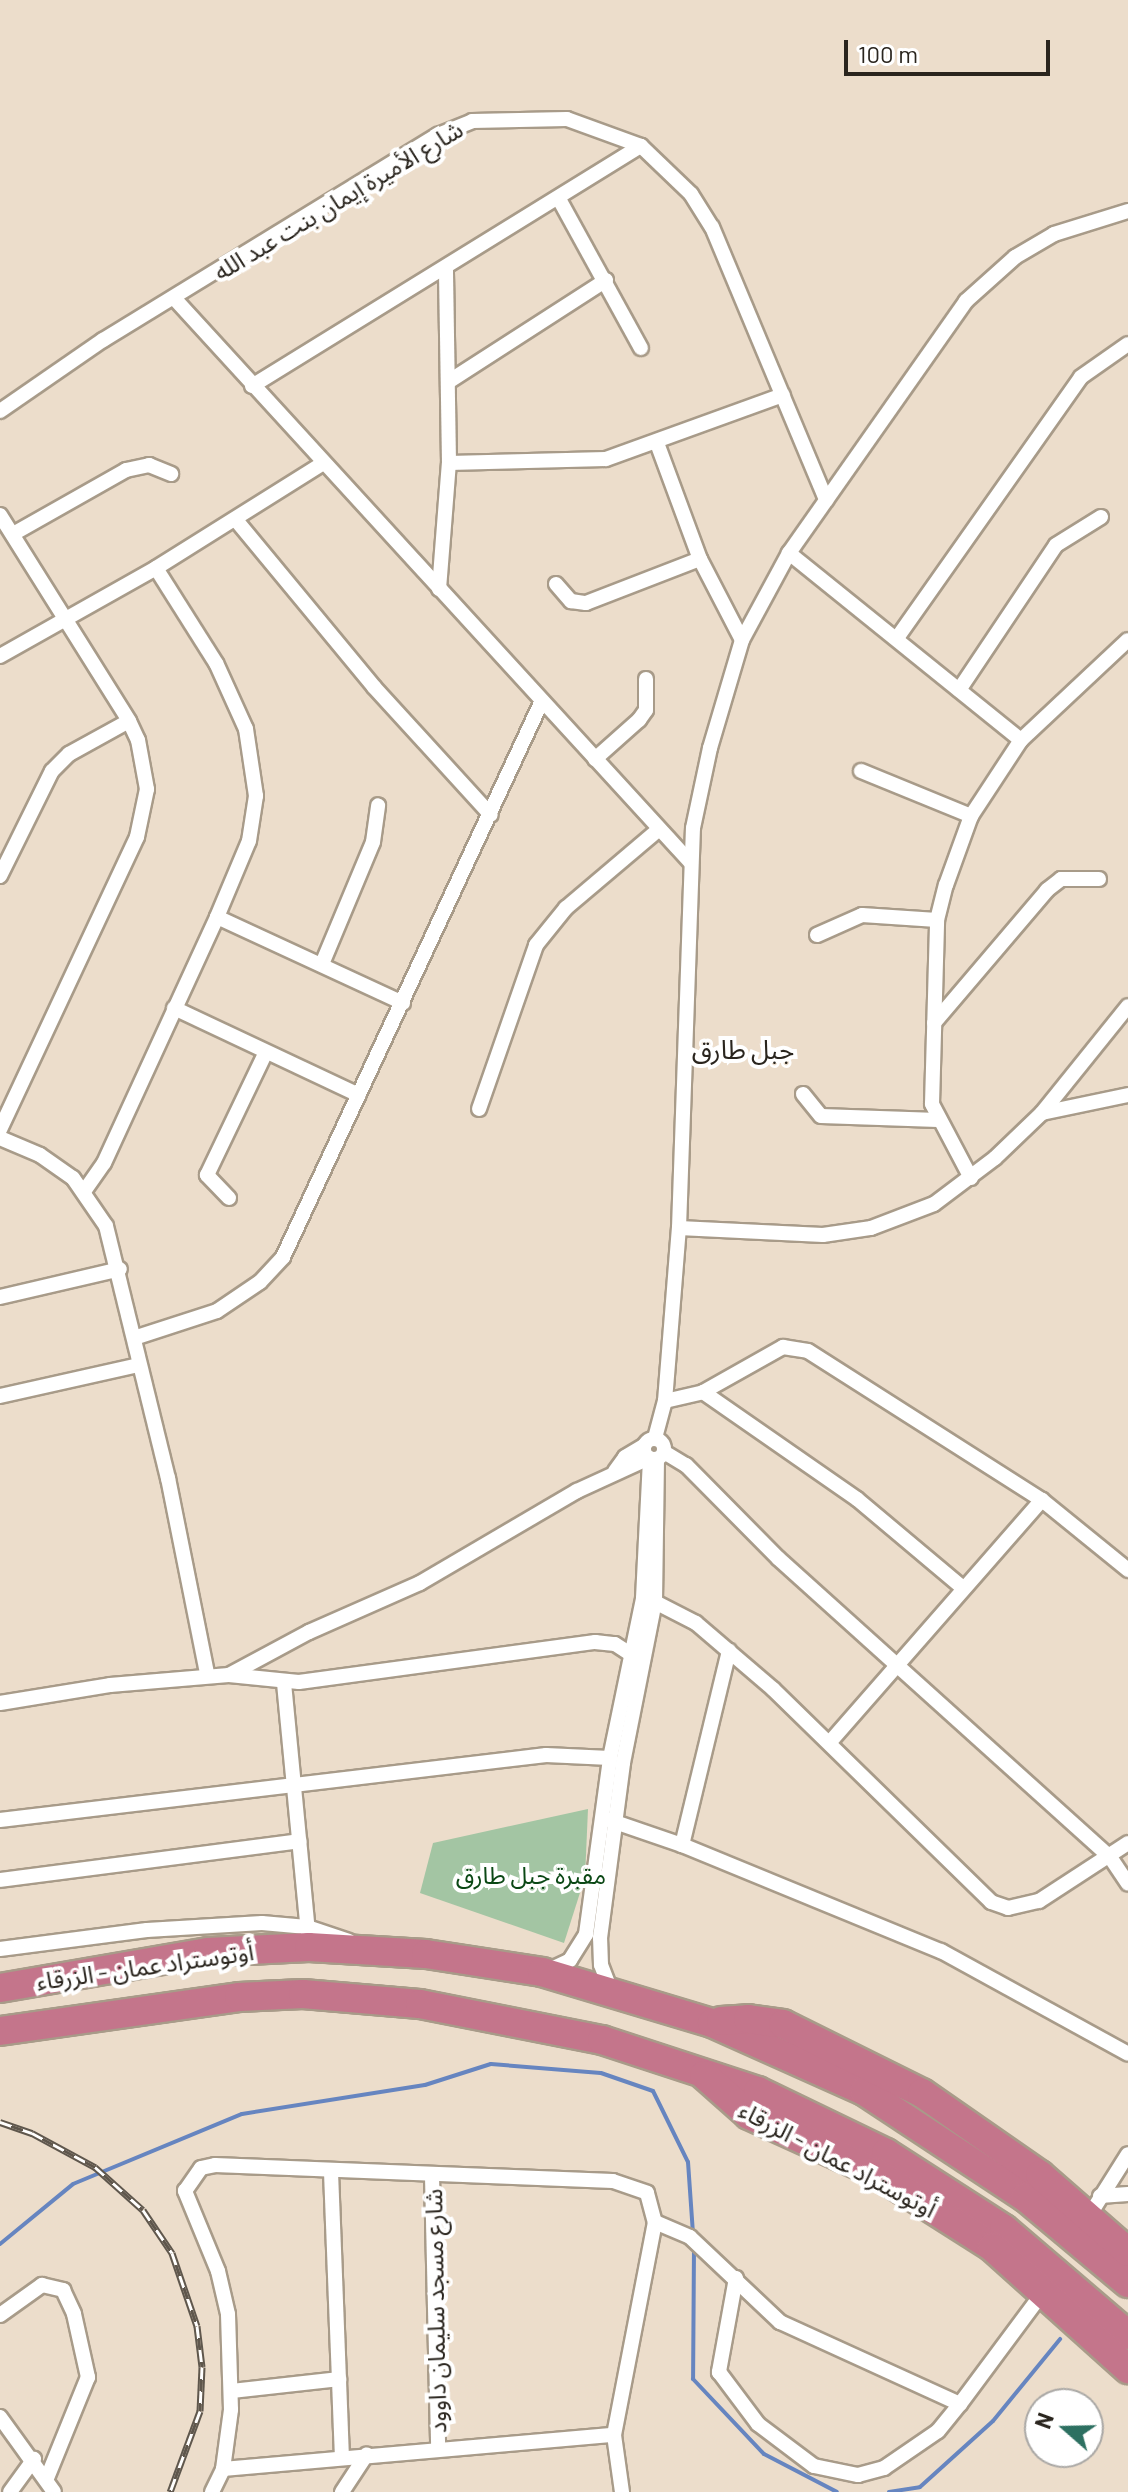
<!DOCTYPE html>
<meta charset="utf-8">
<style>
body{margin:0}
#map{position:relative;width:1128px;height:2492px;overflow:hidden;background:#ecddcb;font-family:Barlow,"Noto Sans Arabic",sans-serif}
div>[style]{position:absolute}
[style*='--x']{left:calc(var(--x)*1px);top:calc(var(--y)*1px);width:calc(var(--w)*1px);rotate:calc(var(--a)*1deg)}
.green>*{inset:0;background:#a3c5a3}
.stream>*{height:4px;margin:-2px;padding:0 2px;transform-origin:2px;border-radius:2px;background:#6685c0}
.roads{filter:drop-shadow(2px 0 #a89b89) drop-shadow(-2px 0 #a89b89) drop-shadow(0 2px #a89b89) drop-shadow(0 -2px #a89b89)}
.street>*{height:14px;margin:-7px;padding:0 7px;transform-origin:7px;border-radius:7px;background:#fff}
.street>.ring{margin:-7px;padding:0;box-sizing:content-box;background:none;border:14px solid #fff;border-radius:50%}
.highway>*{height:28px;margin:-14px;padding:0 14px;transform-origin:14px;border-radius:14px;background:#c4758b}
.rail>*{height:7px;margin-top:-3.5px;transform-origin:0;background:repeating-linear-gradient(90deg,#fff 0 12px,#5f574d 0 24px);box-sizing:border-box;border-block:2px solid #5f574d}
span{translate:-50% -50%;white-space:nowrap;text-align:center;line-height:1.15;-webkit-text-stroke:8px #fff;paint-order:stroke}
.street-label{font-size:24px;color:#2a251e}
.park-label{font-size:24px;color:#0b4815}
.neighbourhood-label{font-size:26px;color:#2a251e}
.north{position:absolute;left:1024px;top:2388px;width:80px;height:80px;box-sizing:border-box;background:#fff;border:2px solid #aaa8a5;border-radius:50%;rotate:290deg;font-size:22px;font-weight:700;line-height:32px;text-align:center;color:#2a251e}
.north::after{content:'';display:block;margin:auto;width:28px;height:36px;background:#2d7061;clip-path:polygon(50% 0,100% 100%,50% 72%,0 100%)}
.scale{position:absolute;left:844px;top:40px;width:206px;height:36px;box-sizing:border-box;border:4px solid #2a251e;border-top:0;padding-left:10px;font-size:24px;line-height:28px;white-space:nowrap;color:#2a251e;-webkit-text-stroke:6px #fff;paint-order:stroke}
</style>
<div id="map">
<div class="green">
<div style="clip-path:polygon(588px 1809px,585px 1877px,564px 1943px,420px 1893px,433px 1843px)"></div>
</div>
<div class="stream">
<div style="--x:0;--y:2244;--w:94;--a:-39.4"></div>
<div style="--x:73;--y:2184;--w:183;--a:-22.5"></div>
<div style="--x:242;--y:2114;--w:185;--a:-9"></div>
<div style="--x:425;--y:2085;--w:69;--a:-17.7"></div>
<div style="--x:491;--y:2064;--w:110;--a:4.7"></div>
<div style="--x:601;--y:2073;--w:55;--a:19.1"></div>
<div style="--x:653;--y:2091;--w:79;--a:63.8"></div>
<div style="--x:688;--y:2162;--w:72;--a:86"></div>
<div style="--x:694;--y:2247;--w:132;--a:90.4"></div>
<div style="--x:693;--y:2379;--w:103;--a:46.6"></div>
<div style="--x:764;--y:2454;--w:82;--a:27.5"></div>
<div style="--x:889;--y:2492;--w:31;--a:-9"></div>
<div style="--x:920;--y:2487;--w:98;--a:-42.1"></div>
<div style="--x:993;--y:2421;--w:106;--a:-50.7"></div>
</div>
<div class="roads">
<div class="street">
<div style="--x:559;--y:199;--w:170;--a:61.2"></div>
<div style="--x:174;--y:298;--w:766;--a:47.54"></div>
<div style="--x:448;--y:382;--w:188;--a:-32.8"></div>
<div style="--x:252;--y:386;--w:457;--a:-31.7"></div>
<div style="--x:0;--y:411;--w:125;--a:-34.6"></div>
<div style="--x:103;--y:340;--w:393;--a:-31.5"></div>
<div style="--x:438;--y:135;--w:37;--a:-22"></div>
<div style="--x:472;--y:121;--w:95;--a:-1.2"></div>
<div style="--x:567;--y:119;--w:79;--a:20"></div>
<div style="--x:641;--y:146;--w:69;--a:43.8"></div>
<div style="--x:691;--y:194;--w:39;--a:58"></div>
<div style="--x:712;--y:227;--w:296;--a:67.3"></div>
<div style="--x:657;--y:443;--w:124;--a:69.7"></div>
<div style="--x:700;--y:559;--w:91;--a:62.6"></div>
<div style="--x:449;--y:463;--w:157;--a:-1.5"></div>
<div style="--x:606;--y:459;--w:188;--a:-19.9"></div>
<div style="--x:0;--y:515;--w:243;--a:57.9"></div>
<div style="--x:129;--y:721;--w:21;--a:65"></div>
<div style="--x:138;--y:740;--w:50;--a:79.6"></div>
<div style="--x:147;--y:789;--w:49;--a:101.8"></div>
<div style="--x:137;--y:837;--w:323;--a:115.1"></div>
<div style="--x:236;--y:520;--w:217;--a:50.4"></div>
<div style="--x:374;--y:687;--w:173;--a:47.6"></div>
<div style="--x:13;--y:534;--w:130;--a:-29.5"></div>
<div style="--x:126;--y:470;--w:24;--a:-12"></div>
<div style="--x:149;--y:465;--w:24;--a:22"></div>
<div style="--x:789;--y:553;--w:298;--a:38.9"></div>
<div style="--x:556;--y:584;--w:23;--a:49"></div>
<div style="--x:571;--y:601;--w:15;--a:8"></div>
<div style="--x:586;--y:603;--w:122;--a:-21.1"></div>
<div style="--x:439;--y:589;--w:126;--a:-85.5"></div>
<div style="--x:449;--y:463;--w:193;--a:-90.9"></div>
<div style="--x:897;--y:638;--w:319;--a:-54.8"></div>
<div style="--x:1081;--y:377;--w:57;--a:-35.1"></div>
<div style="--x:0;--y:656;--w:179;--a:-29.4"></div>
<div style="--x:156;--y:568;--w:196;--a:-32.1"></div>
<div style="--x:959;--y:690;--w:174;--a:-56.2"></div>
<div style="--x:1056;--y:545;--w:53;--a:-31.9"></div>
<div style="--x:595;--y:759;--w:59;--a:-41.6"></div>
<div style="--x:639;--y:720;--w:12;--a:-55"></div>
<div style="--x:646;--y:710;--w:31;--a:-90"></div>
<div style="--x:861;--y:771;--w:119;--a:22.2"></div>
<div style="--x:0;--y:876;--w:117;--a:-63.7"></div>
<div style="--x:52;--y:771;--w:24;--a:-45"></div>
<div style="--x:69;--y:754;--w:68;--a:-28.8"></div>
<div style="--x:217;--y:917;--w:205;--a:24.8"></div>
<div style="--x:817;--y:935;--w:49;--a:-24"></div>
<div style="--x:862;--y:915;--w:75;--a:3.8"></div>
<div style="--x:322;--y:964;--w:132;--a:-67.3"></div>
<div style="--x:373;--y:842;--w:37;--a:-82"></div>
<div style="--x:174;--y:1008;--w:204;--a:25.2"></div>
<div style="--x:934;--y:1023;--w:175;--a:-49.6"></div>
<div style="--x:1047;--y:890;--w:18;--a:-38"></div>
<div style="--x:1061;--y:879;--w:38;--a:0"></div>
<div style="--x:803;--y:1094;--w:28;--a:51"></div>
<div style="--x:821;--y:1116;--w:117;--a:2"></div>
<div style="--x:479;--y:1109;--w:174;--a:-70.8"></div>
<div style="--x:536;--y:945;--w:48;--a:-51"></div>
<div style="--x:566;--y:908;--w:122;--a:-40.3"></div>
<div style="--x:1042;--y:1113;--w:88;--a:-11.8"></div>
<div style="--x:0;--y:1138;--w:43;--a:23"></div>
<div style="--x:40;--y:1155;--w:40;--a:34.9"></div>
<div style="--x:73;--y:1178;--w:58;--a:55.5"></div>
<div style="--x:106;--y:1226;--w:260;--a:76.2"></div>
<div style="--x:168;--y:1478;--w:200;--a:78.7"></div>
<div style="--x:971;--y:1178;--w:84;--a:-117.8"></div>
<div style="--x:932;--y:1104;--w:184;--a:-88.4"></div>
<div style="--x:937;--y:920;--w:36;--a:-76"></div>
<div style="--x:946;--y:885;--w:73;--a:-70.1"></div>
<div style="--x:971;--y:816;--w:91;--a:-56.7"></div>
<div style="--x:1021;--y:740;--w:146;--a:-43.1"></div>
<div style="--x:85;--y:1190;--w:33;--a:-55"></div>
<div style="--x:104;--y:1163;--w:271;--a:-65.3"></div>
<div style="--x:217;--y:917;--w:82;--a:-67.2"></div>
<div style="--x:249;--y:841;--w:46;--a:-81.2"></div>
<div style="--x:256;--y:796;--w:68;--a:-98.5"></div>
<div style="--x:246;--y:729;--w:72;--a:-114.4"></div>
<div style="--x:216;--y:663;--w:112;--a:-122.3"></div>
<div style="--x:229;--y:1198;--w:32;--a:-134"></div>
<div style="--x:207;--y:1175;--w:136;--a:-64.4"></div>
<div style="--x:679;--y:1228;--w:144;--a:2.8"></div>
<div style="--x:823;--y:1235;--w:49;--a:-8.3"></div>
<div style="--x:871;--y:1228;--w:67;--a:-20.9"></div>
<div style="--x:934;--y:1204;--w:76;--a:-37"></div>
<div style="--x:995;--y:1158;--w:65;--a:-43.8"></div>
<div style="--x:1042;--y:1113;--w:137;--a:-51.2"></div>
<div style="--x:0;--y:1297;--w:123;--a:-13.1"></div>
<div style="--x:134;--y:1338;--w:87;--a:-18"></div>
<div style="--x:217;--y:1311;--w:52;--a:-34"></div>
<div style="--x:260;--y:1282;--w:34;--a:-47"></div>
<div style="--x:283;--y:1257;--w:611;--a:-65.03"></div>
<div style="--x:703;--y:1392;--w:188;--a:34.8"></div>
<div style="--x:857;--y:1499;--w:137;--a:40"></div>
<div style="--x:0;--y:1396;--w:142;--a:-12.6"></div>
<div style="--x:665;--y:1401;--w:39;--a:-13"></div>
<div style="--x:703;--y:1392;--w:92;--a:-29.4"></div>
<div style="--x:783;--y:1347;--w:25;--a:9"></div>
<div style="--x:808;--y:1351;--w:277;--a:32.5"></div>
<div style="--x:1042;--y:1500;--w:111;--a:39.1"></div>
<div style="--x:655;--y:1438;--w:38;--a:-75"></div>
<div style="--x:665;--y:1401;--w:174;--a:-85.4"></div>
<div style="--x:679;--y:1228;--w:400;--a:-88"></div>
<div style="--x:693;--y:828;--w:82;--a:-78"></div>
<div style="--x:710;--y:748;--w:113;--a:-73.5"></div>
<div style="--x:742;--y:640;--w:99;--a:-61.6"></div>
<div style="--x:789;--y:553;--w:308;--a:-54.9"></div>
<div style="--x:966;--y:301;--w:66;--a:-41.9"></div>
<div style="--x:1015;--y:257;--w:45;--a:-30.5"></div>
<div style="--x:1054;--y:234;--w:77;--a:-17.3"></div>
<div class="ring" style="left:644px;top:1439px;width:6px;height:6px"></div>
<div style="--x:664;--y:1452;--w:26;--a:31"></div>
<div style="--x:686;--y:1465;--w:132;--a:45.3"></div>
<div style="--x:779;--y:1559;--w:445;--a:42"></div>
<div style="--x:1110;--y:1857;--w:32;--a:56"></div>
<div style="--x:615;--y:1471;--w:17;--a:-54"></div>
<div style="--x:625;--y:1457;--w:23;--a:-31"></div>
<div style="--x:655;--y:1602;--w:46;--a:27.1"></div>
<div style="--x:696;--y:1623;--w:101;--a:40.6"></div>
<div style="--x:773;--y:1689;--w:305;--a:44.3"></div>
<div style="--x:991;--y:1902;--w:18;--a:19"></div>
<div style="--x:1008;--y:1908;--w:32;--a:-13"></div>
<div style="--x:1039;--y:1901;--w:106;--a:-33.1"></div>
<div style="--x:229;--y:1675;--w:70;--a:5.7"></div>
<div style="--x:299;--y:1682;--w:299;--a:-7.7"></div>
<div style="--x:595;--y:1642;--w:20;--a:6"></div>
<div style="--x:615;--y:1644;--w:20;--a:33"></div>
<div style="--x:284;--y:1683;--w:251;--a:84.5"></div>
<div style="--x:0;--y:1703;--w:111;--a:-9.3"></div>
<div style="--x:110;--y:1685;--w:119;--a:-4.8"></div>
<div style="--x:229;--y:1675;--w:91;--a:-28.3"></div>
<div style="--x:309;--y:1632;--w:121;--a:-23.8"></div>
<div style="--x:420;--y:1583;--w:182;--a:-30.4"></div>
<div style="--x:577;--y:1491;--w:79;--a:-24.6"></div>
<div style="--x:830;--y:1742;--w:322;--a:-48.8"></div>
<div style="--x:603;--y:1818;--w:83;--a:18.9"></div>
<div style="--x:682;--y:1845;--w:280;--a:22.3"></div>
<div style="--x:941;--y:1951;--w:213;--a:28.8"></div>
<div style="--x:0;--y:1820;--w:550;--a:-6.79"></div>
<div style="--x:546;--y:1755;--w:64;--a:2.7"></div>
<div style="--x:682;--y:1845;--w:200;--a:-76.4"></div>
<div style="--x:0;--y:1880;--w:302;--a:-7.4"></div>
<div style="--x:0;--y:1949;--w:148;--a:-7.4"></div>
<div style="--x:147;--y:1930;--w:115;--a:-3.5"></div>
<div style="--x:262;--y:1923;--w:45;--a:5.1"></div>
<div style="--x:307;--y:1927;--w:44;--a:18.4"></div>
<div style="--x:549;--y:1970;--w:23;--a:-25"></div>
<div style="--x:570;--y:1960;--w:31;--a:-58"></div>
<div style="--x:586;--y:1934;--w:178;--a:-82.2"></div>
<div style="--x:610;--y:1758;--w:163;--a:-78.3"></div>
<div style="--x:643;--y:1598;--w:140;--a:-87.1"></div>
<div style="--x:611;--y:1991;--w:28;--a:-111"></div>
<div style="--x:601;--y:1965;--w:27;--a:-92"></div>
<div style="--x:600;--y:1938;--w:177;--a:-82.5"></div>
<div style="--x:623;--y:1763;--w:164;--a:-78.8"></div>
<div style="--x:655;--y:1602;--w:139;--a:-89.2"></div>
<div style="--x:331;--y:2172;--w:285;--a:87.8"></div>
<div style="--x:432;--y:2176;--w:271;--a:88.7"></div>
<div style="--x:1100;--y:2196;--w:28;--a:-4"></div>
<div style="--x:1089;--y:2216;--w:73;--a:-57.8"></div>
<div style="--x:655;--y:2222;--w:38;--a:23"></div>
<div style="--x:690;--y:2237;--w:124;--a:43.4"></div>
<div style="--x:780;--y:2322;--w:198;--a:24.5"></div>
<div style="--x:960;--y:2404;--w:141;--a:-53.4"></div>
<div style="--x:736;--y:2278;--w:96;--a:100.3"></div>
<div style="--x:719;--y:2372;--w:65;--a:53.1"></div>
<div style="--x:758;--y:2424;--w:70;--a:36.9"></div>
<div style="--x:814;--y:2466;--w:45;--a:11.6"></div>
<div style="--x:858;--y:2475;--w:27;--a:-15"></div>
<div style="--x:884;--y:2468;--w:65;--a:-34.4"></div>
<div style="--x:938;--y:2431;--w:35;--a:-51"></div>
<div style="--x:0;--y:2315;--w:52;--a:-35.5"></div>
<div style="--x:42;--y:2285;--w:22;--a:13"></div>
<div style="--x:63;--y:2290;--w:26;--a:65"></div>
<div style="--x:74;--y:2314;--w:65;--a:77.5"></div>
<div style="--x:88;--y:2377;--w:109;--a:112.1"></div>
<div style="--x:232;--y:2391;--w:108;--a:-6.4"></div>
<div style="--x:0;--y:2417;--w:92;--a:54.2"></div>
<div style="--x:223;--y:2469;--w:392;--a:-5"></div>
<div style="--x:10;--y:2492;--w:41;--a:-54"></div>
<div style="--x:212;--y:2492;--w:25;--a:-64"></div>
<div style="--x:223;--y:2469;--w:60;--a:-82.3"></div>
<div style="--x:231;--y:2410;--w:96;--a:-91.8"></div>
<div style="--x:228;--y:2314;--w:44;--a:-103.1"></div>
<div style="--x:218;--y:2271;--w:87;--a:-112.4"></div>
<div style="--x:185;--y:2191;--w:28;--a:-55"></div>
<div style="--x:201;--y:2168;--w:14;--a:-12"></div>
<div style="--x:215;--y:2165;--w:398;--a:2.3"></div>
<div style="--x:613;--y:2181;--w:36;--a:19"></div>
<div style="--x:647;--y:2193;--w:30;--a:75"></div>
<div style="--x:655;--y:2222;--w:217;--a:100.9"></div>
<div style="--x:614;--y:2435;--w:58;--a:82"></div>
<div style="--x:342;--y:2492;--w:45;--a:-56.7"></div>
</div>
<div class="highway">
<div style="--x:0;--y:1988;--w:211;--a:-9.8"></div>
<div style="--x:208;--y:1952;--w:101;--a:-2.8"></div>
<div style="--x:309;--y:1947;--w:117;--a:3.4"></div>
<div style="--x:426;--y:1954;--w:117;--a:8.8"></div>
<div style="--x:542;--y:1972;--w:177;--a:16.7"></div>
<div style="--x:712;--y:2023;--w:167;--a:24.1"></div>
<div style="--x:864;--y:2091;--w:193;--a:33.4"></div>
<div style="--x:1025;--y:2197;--w:134;--a:39.9"></div>
<div style="--x:721;--y:2021;--w:27;--a:-4"></div>
<div style="--x:748;--y:2019;--w:35;--a:8"></div>
<div style="--x:783;--y:2024;--w:155;--a:26.4"></div>
<div style="--x:922;--y:2093;--w:144;--a:34.8"></div>
<div style="--x:1040;--y:2175;--w:117;--a:41.2"></div>
<div style="--x:0;--y:2031;--w:241;--a:-8.1"></div>
<div style="--x:239;--y:1997;--w:64;--a:-2.7"></div>
<div style="--x:303;--y:1994;--w:117;--a:4.9"></div>
<div style="--x:420;--y:2004;--w:186;--a:11.2"></div>
<div style="--x:602;--y:2040;--w:164;--a:18.1"></div>
<div style="--x:758;--y:2091;--w:142;--a:25.8"></div>
<div style="--x:886;--y:2153;--w:140;--a:32.8"></div>
<div style="--x:1004;--y:2229;--w:163;--a:40.5"></div>
<div style="--x:704;--y:2075;--w:60;--a:41.6"></div>
<div style="--x:749;--y:2115;--w:137;--a:24.5"></div>
<div style="--x:874;--y:2172;--w:140;--a:32.4"></div>
<div style="--x:992;--y:2247;--w:183;--a:41.9"></div>
</div>
</div>
<div class="rail">
<div style="--x:0;--y:2122;--w:34;--a:19"></div>
<div style="--x:32;--y:2133;--w:72;--a:28.4"></div>
<div style="--x:95;--y:2167;--w:64;--a:41.9"></div>
<div style="--x:143;--y:2210;--w:52;--a:56"></div>
<div style="--x:172;--y:2253;--w:77;--a:71.1"></div>
<div style="--x:197;--y:2326;--w:41;--a:83"></div>
<div style="--x:202;--y:2367;--w:44;--a:92.6"></div>
<div style="--x:200;--y:2411;--w:86;--a:110.3"></div>
</div>
<div class="street-label">
<span style="left:338px;top:200px;rotate:-31deg">شارع الأميرة إيمان بنت عبد الله</span>
<span style="left:145px;top:1966px;rotate:-8deg">أوتوستراد عمان - الزرقاء</span>
<span style="left:838px;top:2159px;rotate:28deg">أوتوستراد عمان - الزرقاء</span>
<span style="left:435px;top:2311px;rotate:-91deg">شارع مسجد سليمان داوود</span>
</div>
<div class="park-label">
<span style="left:531px;top:1875px">مقبرة جبل طارق</span>
</div>
<div class="neighbourhood-label">
<span style="left:743px;top:1049px">جبل طارق</span>
</div>
<div class="north">N</div>
<div class="scale">100 m</div>
</div>
